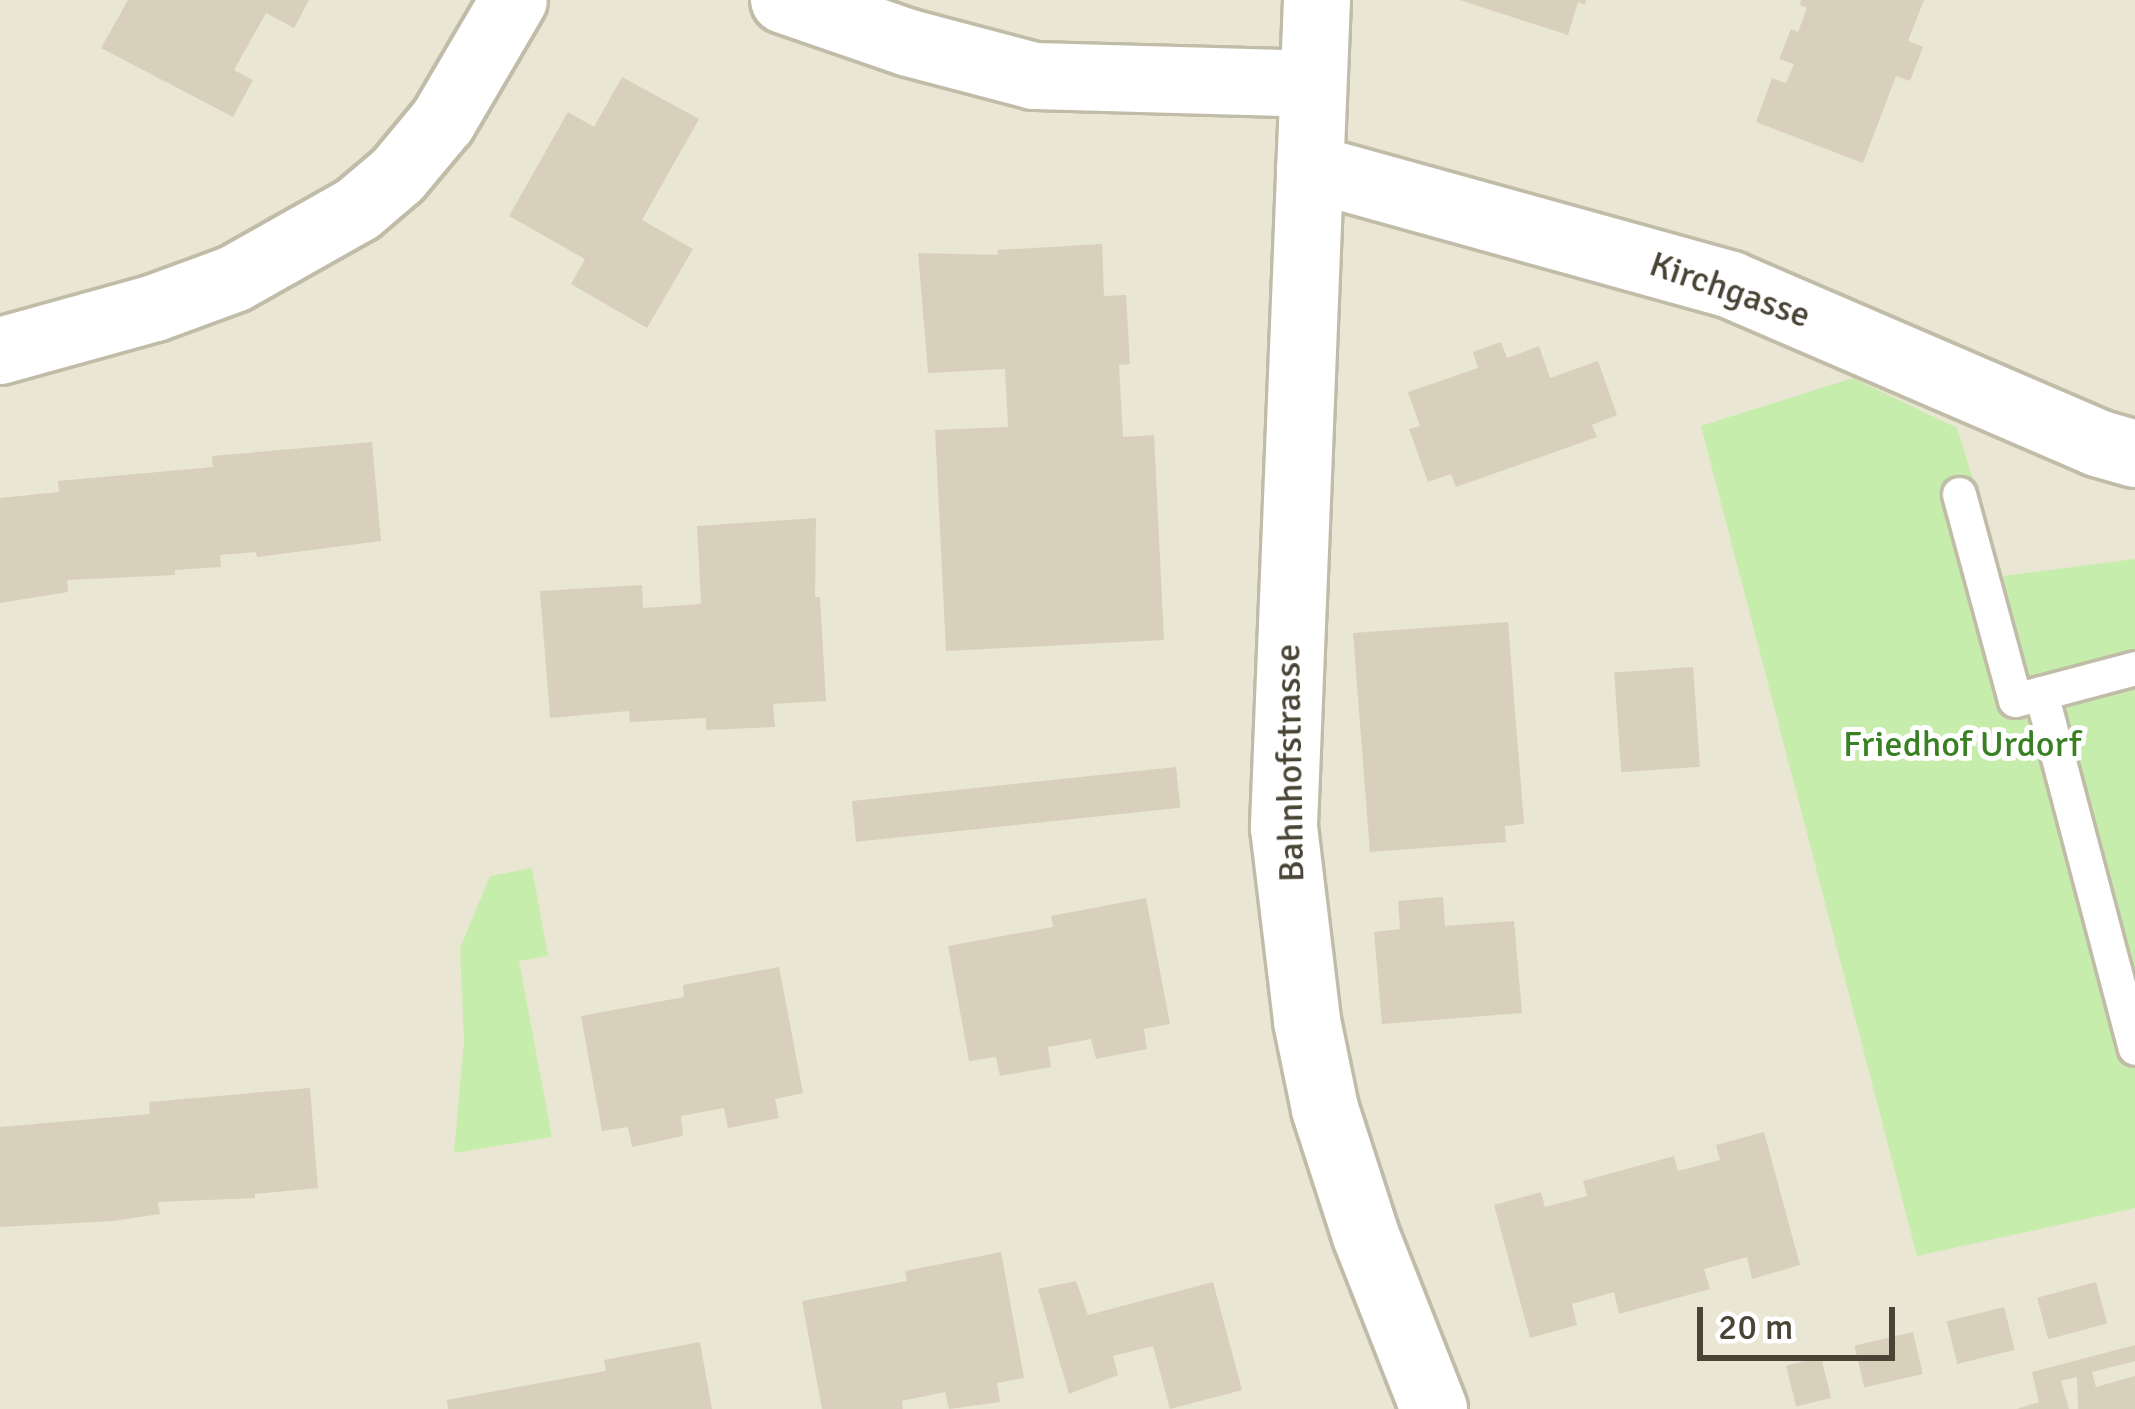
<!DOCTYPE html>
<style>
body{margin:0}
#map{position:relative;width:2135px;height:1409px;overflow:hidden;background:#f5f3e7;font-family:Signika,sans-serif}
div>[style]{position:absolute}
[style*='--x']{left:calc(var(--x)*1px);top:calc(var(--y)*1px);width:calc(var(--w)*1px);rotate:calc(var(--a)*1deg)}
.residential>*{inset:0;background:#e9e6d4;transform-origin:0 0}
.green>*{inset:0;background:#c7edac}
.building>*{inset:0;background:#d8d0bb;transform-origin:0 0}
.roads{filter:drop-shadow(3px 0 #c1bca8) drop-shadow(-3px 0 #c1bca8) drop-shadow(0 3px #c1bca8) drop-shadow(0 -3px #c1bca8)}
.lane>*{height:33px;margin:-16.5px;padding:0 16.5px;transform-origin:16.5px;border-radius:16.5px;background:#fff}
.street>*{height:66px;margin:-33px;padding:0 33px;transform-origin:33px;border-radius:33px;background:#fff}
span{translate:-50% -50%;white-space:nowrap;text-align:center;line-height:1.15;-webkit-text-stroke:10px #fff;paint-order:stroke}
.street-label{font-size:36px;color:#494435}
.park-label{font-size:36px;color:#398023}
.scale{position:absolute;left:1697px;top:1307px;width:198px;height:54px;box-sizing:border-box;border:6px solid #494435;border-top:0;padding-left:15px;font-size:36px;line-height:42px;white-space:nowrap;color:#494435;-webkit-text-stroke:9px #fff;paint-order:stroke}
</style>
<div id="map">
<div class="residential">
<div style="left:0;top:0;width:2135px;height:1409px"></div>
</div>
<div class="green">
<div style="clip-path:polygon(1853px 378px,1957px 428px,2003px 576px,2135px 559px,2135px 1208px,1917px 1256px,1701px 426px)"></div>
<div style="clip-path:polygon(532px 868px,548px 956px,519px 961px,552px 1137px,454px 1153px,464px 1041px,460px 948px,490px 876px)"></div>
</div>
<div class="building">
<div style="clip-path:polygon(128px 0,309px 0,294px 28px,266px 13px,234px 70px,253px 80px,233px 117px,101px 48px)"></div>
<div style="clip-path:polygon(1460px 0,1586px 0,1585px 5px,1578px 2px,1568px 35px)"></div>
<div style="clip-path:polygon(1801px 0,1924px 0,1908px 41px,1923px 47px,1910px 81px,1896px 76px,1863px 163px,1756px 122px,1772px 78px,1786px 83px,1794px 64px,1779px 59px,1791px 29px,1798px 32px,1807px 8px,1800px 5px)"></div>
<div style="clip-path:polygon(622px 77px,699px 119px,642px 220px,693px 249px,647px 328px,571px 284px,585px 259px,509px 216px,568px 112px,594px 127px)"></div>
<div style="clip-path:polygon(1102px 244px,1104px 296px,1126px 295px,1130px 364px,1119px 365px,1123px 437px,1154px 435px,1164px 640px,946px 651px,935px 430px,1008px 427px,1005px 369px,928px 373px,918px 253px,998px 255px,997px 250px)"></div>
<div style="clip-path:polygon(1501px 342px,1507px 358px,1539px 346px,1550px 378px,1598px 361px,1617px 415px,1592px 425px,1597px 437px,1456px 487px,1451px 474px,1428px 482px,1409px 429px,1420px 426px,1408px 392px,1478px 368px,1473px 352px)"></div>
<div style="clip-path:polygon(372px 442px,381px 541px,257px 557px,256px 552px,220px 555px,221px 567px,175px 570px,175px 575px,67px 580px,68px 592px,0 603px,0 498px,59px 492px,58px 481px,213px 467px,212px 456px)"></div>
<div style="clip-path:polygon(816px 518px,815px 597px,820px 597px,826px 701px,773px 704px,775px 727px,706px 730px,706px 718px,630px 722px,629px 711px,550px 718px,540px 591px,642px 585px,643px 608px,701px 604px,697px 526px)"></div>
<div style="clip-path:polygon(1508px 622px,1524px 824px,1505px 826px,1506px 842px,1370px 852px,1353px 633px)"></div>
<div style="left:1693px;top:667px;width:100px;height:79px;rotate:86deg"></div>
<div style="left:1176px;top:767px;width:41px;height:326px;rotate:84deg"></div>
<div style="clip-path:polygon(1443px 897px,1445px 926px,1514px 921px,1522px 1013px,1382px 1024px,1374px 932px,1400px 929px,1398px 901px)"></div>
<div style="clip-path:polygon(1146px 898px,1170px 1024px,1144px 1029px,1147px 1049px,1096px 1059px,1091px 1039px,1048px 1047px,1051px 1067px,1000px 1076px,996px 1057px,969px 1061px,948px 946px,1053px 927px,1051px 916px)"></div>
<div style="clip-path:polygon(779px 967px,803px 1093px,775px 1099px,779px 1118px,728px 1128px,724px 1108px,681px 1116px,683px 1136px,632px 1147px,628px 1127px,602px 1131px,581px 1016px,684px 997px,683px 985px)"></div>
<div style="clip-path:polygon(310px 1088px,318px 1188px,255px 1194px,255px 1198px,158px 1202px,160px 1214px,113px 1221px,0 1227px,0 1127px,150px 1114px,149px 1102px)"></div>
<div style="clip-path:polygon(1764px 1132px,1800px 1265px,1752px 1279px,1747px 1257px,1704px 1269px,1710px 1289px,1619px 1314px,1614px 1292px,1572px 1304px,1577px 1325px,1530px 1338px,1494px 1205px,1541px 1192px,1545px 1207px,1587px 1196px,1583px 1181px,1674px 1156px,1678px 1171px,1720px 1160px,1716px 1145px)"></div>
<div style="clip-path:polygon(1001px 1252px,1024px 1378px,997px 1383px,1000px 1402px,949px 1409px,945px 1392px,902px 1401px,903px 1409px,822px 1409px,802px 1301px,907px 1281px,905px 1271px)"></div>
<div style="clip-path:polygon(1076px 1281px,1088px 1315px,1213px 1282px,1242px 1390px,1170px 1409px,1153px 1346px,1113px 1356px,1118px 1375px,1069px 1394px,1038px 1289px)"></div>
<div style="left:2096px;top:1282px;width:43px;height:61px;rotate:75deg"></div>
<div style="left:2004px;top:1307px;width:44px;height:59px;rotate:76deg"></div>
<div style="left:1913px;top:1332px;width:43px;height:60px;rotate:77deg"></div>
<div style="clip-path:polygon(700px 1342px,712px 1409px,448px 1409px,447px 1400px,606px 1371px,604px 1360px)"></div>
<div style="clip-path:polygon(2135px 1345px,2135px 1361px,2092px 1372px,2096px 1387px,2135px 1376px,2135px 1409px,2078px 1409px,2077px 1377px,2061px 1381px,2069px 1409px,2017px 1409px,2039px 1402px,2032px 1372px)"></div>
<div style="left:1821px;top:1357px;width:42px;height:36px;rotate:76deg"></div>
</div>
<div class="roads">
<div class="lane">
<div style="--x:1959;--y:494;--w:213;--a:74.8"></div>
<div style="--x:2015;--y:700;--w:124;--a:-14.9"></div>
<div style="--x:2041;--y:693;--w:367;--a:75.2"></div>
</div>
<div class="street">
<div style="--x:784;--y:0;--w:132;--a:19"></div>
<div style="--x:909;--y:43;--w:129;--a:14.8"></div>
<div style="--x:1034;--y:76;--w:278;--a:1.6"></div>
<div style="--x:1317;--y:0;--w:828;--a:92.29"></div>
<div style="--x:1284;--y:827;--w:195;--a:83.2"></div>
<div style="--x:1307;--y:1021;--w:90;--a:78.4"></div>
<div style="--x:1325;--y:1109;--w:133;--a:72.1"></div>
<div style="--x:1366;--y:1236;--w:186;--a:68.5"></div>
<div style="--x:1310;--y:168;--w:437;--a:15.5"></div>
<div style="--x:1731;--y:285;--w:399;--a:23.3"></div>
<div style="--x:2097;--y:443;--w:40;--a:16"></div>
<div style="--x:0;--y:351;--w:161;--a:-15.5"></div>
<div style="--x:155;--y:308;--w:84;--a:-20.2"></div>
<div style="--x:234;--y:279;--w:142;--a:-29.4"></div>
<div style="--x:358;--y:209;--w:52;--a:-40.4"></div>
<div style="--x:398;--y:175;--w:70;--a:-50.2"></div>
<div style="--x:443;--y:121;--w:140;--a:-59.6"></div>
</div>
</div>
<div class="street-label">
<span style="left:1730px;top:290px;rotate:19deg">Kirchgasse</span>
<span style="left:1290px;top:763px;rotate:-91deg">Bahnhofstrasse</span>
</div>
<div class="park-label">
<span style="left:1962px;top:745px">Friedhof Urdorf</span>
</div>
<div class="scale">20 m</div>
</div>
